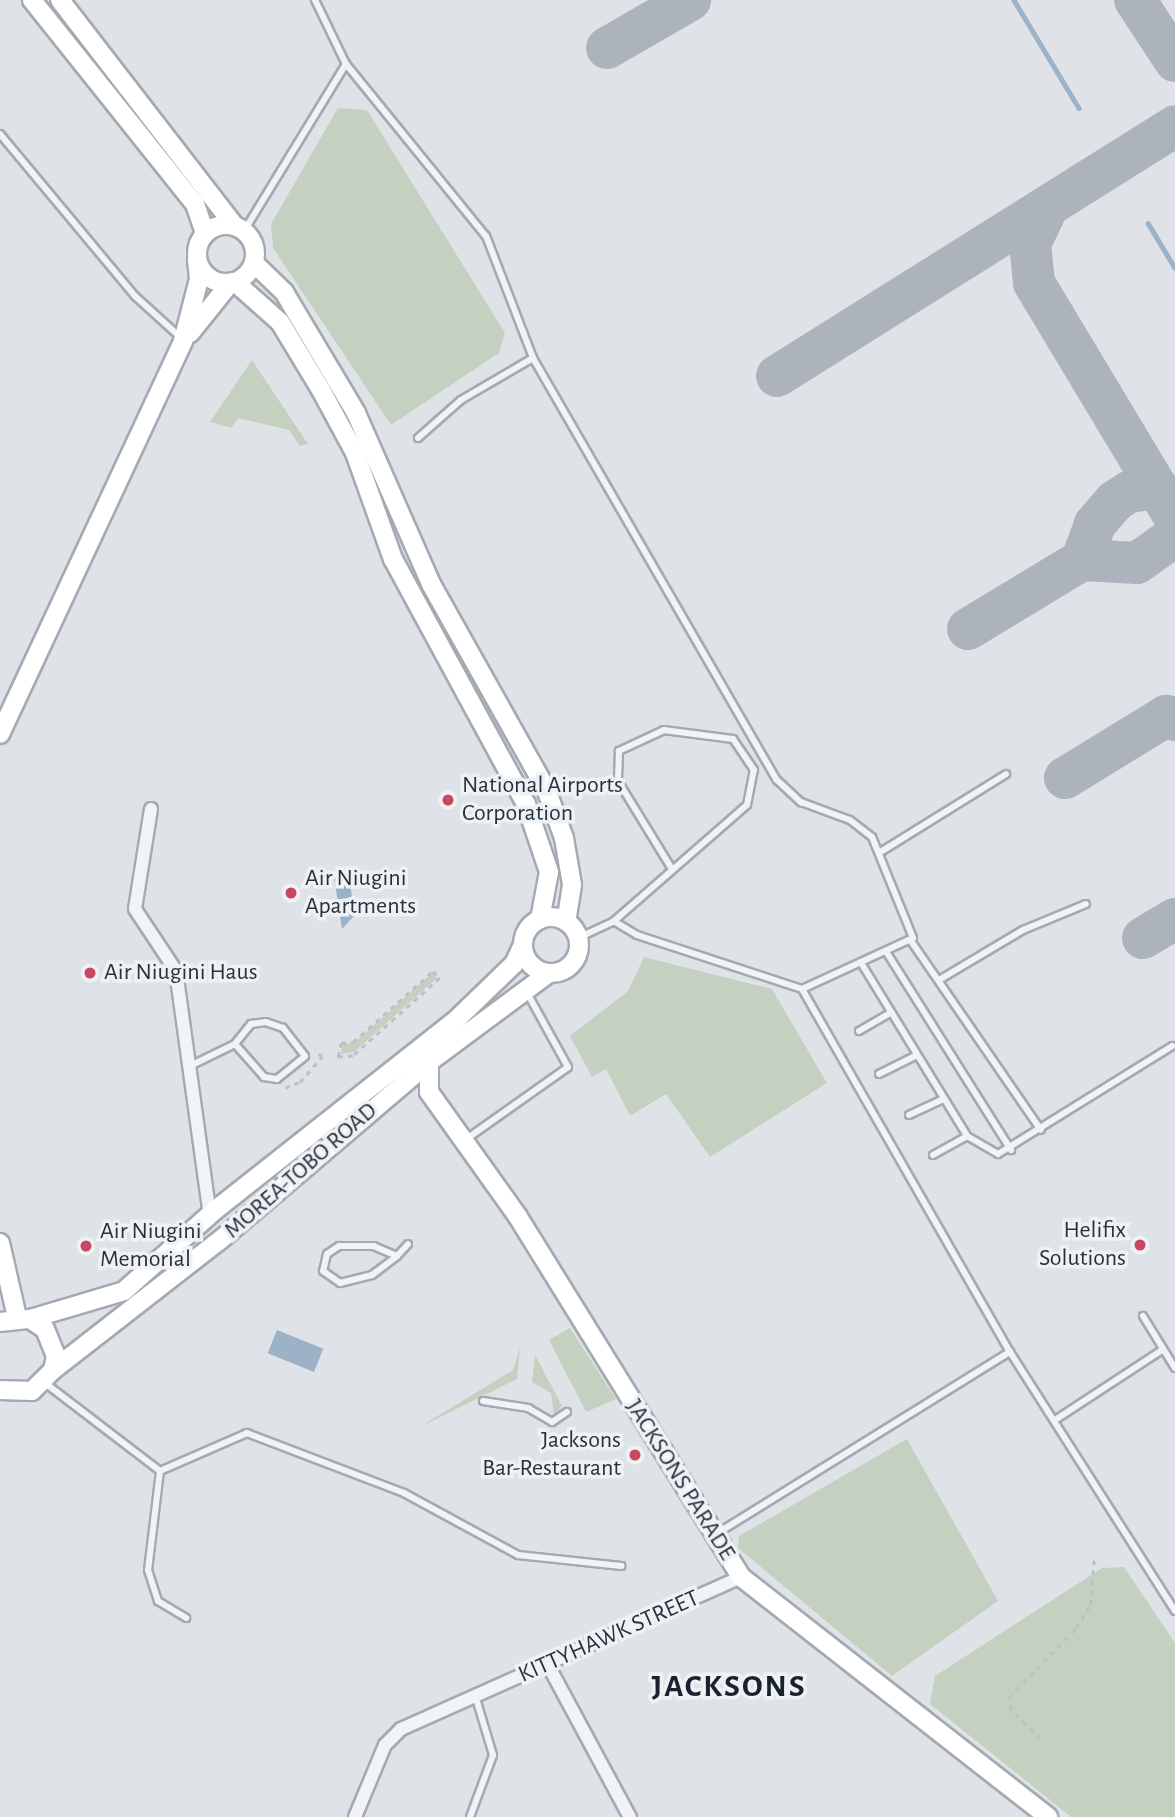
<!DOCTYPE html>
<style>
body{margin:0}
#map{position:relative;width:1175px;height:1817px;overflow:hidden;background:#dfe3e8;font-family:"Alegreya Sans",sans-serif}
div>[style]{position:absolute}
[style*='--x']{left:calc(var(--x)*1px);top:calc(var(--y)*1px);width:calc(var(--w)*1px);rotate:calc(var(--a)*1deg)}
.green>*{inset:0;background:#c5d1c0}
.water>*{inset:0;background:#9bb2c7;transform-origin:0 0}
.stream>*{height:4.5px;margin:-2.25px;padding:0 2.25px;transform-origin:2.25px;border-radius:2.25px;background:#9bb2c7}
.taxiway>*{height:42px;margin:-21px;padding:0 21px;transform-origin:21px;border-radius:21px;background:#acb3bc}
.path>*{height:2.5px;margin-top:-1.25px;transform-origin:0;background:repeating-linear-gradient(90deg,#bdc1c6 0 5px,transparent 0 10px)}
.roads{filter:drop-shadow(2px 0 #a4aab2) drop-shadow(-2px 0 #a4aab2) drop-shadow(0 2px #a4aab2) drop-shadow(0 -2px #a4aab2)}
.lane>*{height:6px;margin:-3px;padding:0 3px;transform-origin:3px;border-radius:3px;background:#f1f3f6}
.street>*{height:12px;margin:-6px;padding:0 6px;transform-origin:6px;border-radius:6px;background:#f1f3f6}
.secondary>*{height:18px;margin:-9px;padding:0 9px;transform-origin:9px;border-radius:9px;background:#fff}
.secondary>.ring{margin:-9px;padding:0;box-sizing:content-box;background:none;border:18px solid #fff;border-radius:50%}
.dots>*{width:19px;height:19px;translate:-50% -50%;box-sizing:border-box;border:4px solid #eef2f5;border-radius:50%}
span{translate:-50% -50%;white-space:nowrap;text-align:center;line-height:1.15;-webkit-text-stroke:7px #eef2f5;paint-order:stroke}
.poi-label{font-size:24px;color:#28313e}
.left{translate:0 -50%;text-align:left}
.right{translate:-100% -50%;text-align:right}
.street-label{font-size:24px;color:#28313e}
.district-label{font-size:32px;color:#1b222f;font-weight:700;letter-spacing:2px}
</style>
<div id="map">
<div class="green">
<div style="clip-path:polygon(338px 108px,367px 110px,505px 333px,499px 353px,391px 425px,273px 248px,271px 224px)"></div>
<div style="clip-path:polygon(252px 360px,308px 444px,300px 446px,289px 430px,238px 418px,231px 428px,210px 422px)"></div>
<div style="clip-path:polygon(644px 957px,772px 989px,827px 1083px,710px 1157px,666px 1094px,630px 1116px,606px 1069px,592px 1077px,570px 1036px,628px 991px)"></div>
<div style="clip-path:polygon(432px 973px,437px 978px,354px 1052px,341px 1054px,343px 1044px,354px 1043px)"></div>
<div style="clip-path:polygon(570px 1328px,616px 1399px,586px 1412px,549px 1340px)"></div>
<div style="clip-path:polygon(520px 1348px,517px 1379px,418px 1428px,513px 1370px)"></div>
<div style="clip-path:polygon(535px 1355px,562px 1406px,554px 1415px,551px 1393px,532px 1382px)"></div>
<div style="clip-path:polygon(907px 1439px,998px 1601px,892px 1676px,738px 1548px,739px 1536px)"></div>
<div style="clip-path:polygon(1124px 1567px,1175px 1643px,1175px 1817px,1071px 1817px,930px 1704px,935px 1676px,1102px 1568px)"></div>
</div>
<div class="water">
<div style="clip-path:polygon(334px 877px,350px 884px,355px 915px,342px 929px)"></div>
<div style="left:277px;top:1330px;width:50px;height:25px;rotate:22deg"></div>
</div>
<div class="stream">
<div style="--x:1014;--y:0;--w:126;--a:59"></div>
<div style="--x:1148;--y:223;--w:52;--a:59"></div>
</div>
<div class="taxiway">
<div style="--x:1135;--y:0;--w:73;--a:56.7"></div>
<div style="--x:607;--y:48;--w:96;--a:-30"></div>
<div style="--x:1048;--y:206;--w:42;--a:115.3"></div>
<div style="--x:1030;--y:244;--w:39;--a:84"></div>
<div style="--x:1034;--y:283;--w:274;--a:59"></div>
<div style="--x:777;--y:376;--w:470;--a:-32.1"></div>
<div style="--x:1082;--y:560;--w:55;--a:3.1"></div>
<div style="--x:1137;--y:563;--w:47;--a:-35.4"></div>
<div style="--x:968;--y:629;--w:133;--a:-31.2"></div>
<div style="--x:1082;--y:560;--w:38;--a:-70"></div>
<div style="--x:1095;--y:524;--w:30;--a:-49"></div>
<div style="--x:1115;--y:501;--w:17;--a:-33"></div>
<div style="--x:1129;--y:492;--w:29;--a:-8"></div>
<div style="--x:1065;--y:778;--w:119;--a:-31.5"></div>
<div style="--x:1166;--y:716;--w:10;--a:24"></div>
<div style="--x:1143;--y:938;--w:37;--a:-31"></div>
</div>
<div class="path">
<div style="--x:433;--y:971;--w:10;--a:45"></div>
<div style="--x:440;--y:978;--w:117;--a:138.1"></div>
<div style="--x:353;--y:1056;--w:15;--a:176"></div>
<div style="--x:338;--y:1057;--w:14;--a:-78"></div>
<div style="--x:341;--y:1043;--w:12;--a:-5"></div>
<div style="--x:353;--y:1042;--w:107;--a:-41.6"></div>
<div style="--x:285;--y:1088;--w:16;--a:-22"></div>
<div style="--x:300;--y:1082;--w:33;--a:-49"></div>
<div style="--x:322;--y:1057;--w:10;--a:-135"></div>
<div style="--x:1040;--y:1739;--w:41;--a:-135"></div>
<div style="--x:1011;--y:1710;--w:12;--a:-99"></div>
<div style="--x:1009;--y:1698;--w:97;--a:-46.3"></div>
<div style="--x:1076;--y:1628;--w:27;--a:-59"></div>
<div style="--x:1090;--y:1605;--w:45;--a:-84.9"></div>
</div>
<div class="roads">
<div class="lane">
<div style="--x:315;--y:0;--w:71;--a:64.2"></div>
<div style="--x:346;--y:64;--w:222;--a:50.9"></div>
<div style="--x:486;--y:236;--w:131;--a:68.9"></div>
<div style="--x:533;--y:358;--w:487;--a:60"></div>
<div style="--x:777;--y:780;--w:33;--a:43"></div>
<div style="--x:801;--y:802;--w:52;--a:20.2"></div>
<div style="--x:850;--y:820;--w:28;--a:38"></div>
<div style="--x:872;--y:837;--w:109;--a:67.9"></div>
<div style="--x:913;--y:938;--w:122;--a:155.3"></div>
<div style="--x:802;--y:989;--w:174;--a:-161.9"></div>
<div style="--x:637;--y:935;--w:27;--a:-149"></div>
<div style="--x:0;--y:134;--w:211;--a:50.2"></div>
<div style="--x:135;--y:296;--w:61;--a:42.3"></div>
<div style="--x:244;--y:231;--w:196;--a:-58.6"></div>
<div style="--x:418;--y:438;--w:57;--a:-41.5"></div>
<div style="--x:461;--y:400;--w:83;--a:-30.3"></div>
<div style="--x:882;--y:851;--w:146;--a:-31.8"></div>
<div style="--x:578;--y:938;--w:40;--a:-25"></div>
<div style="--x:614;--y:921;--w:176;--a:-41.1"></div>
<div style="--x:747;--y:805;--w:36;--a:-79"></div>
<div style="--x:754;--y:770;--w:37;--a:-124"></div>
<div style="--x:733;--y:739;--w:70;--a:-172.6"></div>
<div style="--x:664;--y:730;--w:50;--a:155"></div>
<div style="--x:619;--y:751;--w:30;--a:92"></div>
<div style="--x:618;--y:781;--w:103;--a:58.5"></div>
<div style="--x:911;--y:941;--w:229;--a:55.5"></div>
<div style="--x:887;--y:953;--w:233;--a:57.8"></div>
<div style="--x:863;--y:966;--w:199;--a:58.5"></div>
<div style="--x:967;--y:1136;--w:36;--a:30"></div>
<div style="--x:998;--y:1154;--w:205;--a:-31.8"></div>
<div style="--x:939;--y:980;--w:98;--a:-30.8"></div>
<div style="--x:1023;--y:930;--w:68;--a:-22.4"></div>
<div style="--x:802;--y:989;--w:418;--a:60.2"></div>
<div style="--x:1010;--y:1352;--w:307;--a:57.5"></div>
<div style="--x:859;--y:1031;--w:36;--a:-30"></div>
<div style="--x:190;--y:1066;--w:50;--a:-26.1"></div>
<div style="--x:235;--y:1044;--w:44;--a:48.7"></div>
<div style="--x:264;--y:1077;--w:13;--a:9"></div>
<div style="--x:277;--y:1079;--w:36;--a:-39"></div>
<div style="--x:305;--y:1056;--w:36;--a:-128"></div>
<div style="--x:283;--y:1028;--w:18;--a:-161"></div>
<div style="--x:266;--y:1022;--w:15;--a:172"></div>
<div style="--x:251;--y:1024;--w:26;--a:129"></div>
<div style="--x:879;--y:1074;--w:42;--a:-26.6"></div>
<div style="--x:909;--y:1115;--w:38;--a:-25"></div>
<div style="--x:465;--y:1140;--w:126;--a:-35.3"></div>
<div style="--x:568;--y:1067;--w:87;--a:-118.9"></div>
<div style="--x:933;--y:1155;--w:39;--a:-29"></div>
<div style="--x:397;--y:1256;--w:25;--a:-157"></div>
<div style="--x:374;--y:1246;--w:35;--a:180"></div>
<div style="--x:339;--y:1246;--w:14;--a:146"></div>
<div style="--x:327;--y:1254;--w:17;--a:103"></div>
<div style="--x:323;--y:1271;--w:21;--a:35"></div>
<div style="--x:340;--y:1283;--w:33;--a:-14"></div>
<div style="--x:372;--y:1275;--w:31;--a:-37"></div>
<div style="--x:397;--y:1256;--w:16;--a:-47"></div>
<div style="--x:1143;--y:1316;--w:61;--a:58.4"></div>
<div style="--x:45;--y:1383;--w:145;--a:37.4"></div>
<div style="--x:160;--y:1471;--w:95;--a:-23.6"></div>
<div style="--x:247;--y:1433;--w:168;--a:20.9"></div>
<div style="--x:404;--y:1493;--w:130;--a:28.5"></div>
<div style="--x:518;--y:1555;--w:104;--a:6.1"></div>
<div style="--x:483;--y:1401;--w:46;--a:8.8"></div>
<div style="--x:528;--y:1408;--w:28;--a:30"></div>
<div style="--x:552;--y:1422;--w:18;--a:-34"></div>
<div style="--x:1055;--y:1420;--w:128;--a:-33.2"></div>
<div style="--x:160;--y:1471;--w:100;--a:96.9"></div>
<div style="--x:148;--y:1570;--w:33;--a:72"></div>
<div style="--x:158;--y:1601;--w:33;--a:31"></div>
<div style="--x:716;--y:1534;--w:346;--a:-31.8"></div>
<div style="--x:470;--y:1817;--w:66;--a:-69.6"></div>
<div style="--x:493;--y:1755;--w:63;--a:-106.7"></div>
</div>
<div class="street">
<div style="--x:151;--y:809;--w:101;--a:99.1"></div>
<div style="--x:135;--y:909;--w:74;--a:56.5"></div>
<div style="--x:176;--y:971;--w:246;--a:82.1"></div>
<div style="--x:548;--y:1665;--w:173;--a:61.7"></div>
<div style="--x:355;--y:1817;--w:78;--a:-67.4"></div>
<div style="--x:385;--y:1745;--w:23;--a:-45"></div>
<div style="--x:401;--y:1729;--w:372;--a:-24.1"></div>
</div>
<div class="secondary">
<div style="--x:32;--y:0;--w:261;--a:51.4"></div>
<div style="--x:195;--y:204;--w:31;--a:71"></div>
<div style="--x:60;--y:0;--w:284;--a:52.3"></div>
<div class="ring" style="left:197px;top:225px;width:40px;height:40px"></div>
<div style="--x:254;--y:263;--w:42;--a:44"></div>
<div style="--x:284;--y:292;--w:141;--a:59.2"></div>
<div style="--x:356;--y:413;--w:187;--a:66.3"></div>
<div style="--x:431;--y:584;--w:235;--a:60.7"></div>
<div style="--x:546;--y:789;--w:52;--a:69.8"></div>
<div style="--x:564;--y:838;--w:48;--a:80.3"></div>
<div style="--x:572;--y:885;--w:36;--a:99"></div>
<div style="--x:236;--y:283;--w:59;--a:41.6"></div>
<div style="--x:280;--y:322;--w:79;--a:58.9"></div>
<div style="--x:321;--y:390;--w:72;--a:61.6"></div>
<div style="--x:355;--y:453;--w:113;--a:70.3"></div>
<div style="--x:393;--y:559;--w:279;--a:61.5"></div>
<div style="--x:526;--y:804;--w:72;--a:71.3"></div>
<div style="--x:549;--y:872;--w:48;--a:100.8"></div>
<div style="--x:190;--y:333;--w:65;--a:-51.2"></div>
<div style="--x:0;--y:734;--w:434;--a:-65"></div>
<div style="--x:183;--y:341;--w:64;--a:-75.5"></div>
<div style="--x:199;--y:279;--w:19;--a:-96"></div>
<div class="ring" style="left:523px;top:917px;width:38px;height:38px"></div>
<div style="--x:429;--y:1062;--w:30;--a:90"></div>
<div style="--x:429;--y:1092;--w:153;--a:54.5"></div>
<div style="--x:518;--y:1217;--w:423;--a:58.2"></div>
<div style="--x:741;--y:1577;--w:390;--a:38"></div>
<div style="--x:0;--y:1243;--w:76;--a:77.1"></div>
<div style="--x:30;--y:1319;--w:98;--a:-16.6"></div>
<div style="--x:124;--y:1291;--w:120;--a:-41.6"></div>
<div style="--x:214;--y:1211;--w:311;--a:-38.3"></div>
<div style="--x:458;--y:1018;--w:78;--a:-44"></div>
<div style="--x:514;--y:964;--w:19;--a:-65"></div>
<div style="--x:0;--y:1322;--w:30;--a:-6"></div>
<div style="--x:30;--y:1319;--w:18;--a:34"></div>
<div style="--x:45;--y:1329;--w:29;--a:68"></div>
<div style="--x:56;--y:1356;--w:14;--a:102"></div>
<div style="--x:53;--y:1370;--w:30;--a:135"></div>
<div style="--x:32;--y:1391;--w:32;--a:-178"></div>
<div style="--x:53;--y:1370;--w:210;--a:-37.9"></div>
<div style="--x:219;--y:1241;--w:276;--a:-40.4"></div>
<div style="--x:429;--y:1062;--w:149;--a:-36.6"></div>
</div>
</div>
<div class="dots">
<div style="left:448px;top:800px;background:#c94761"></div>
<div style="left:291px;top:893px;background:#c94761"></div>
<div style="left:90px;top:973px;background:#c94761"></div>
<div style="left:1140px;top:1245px;background:#c94761"></div>
<div style="left:86px;top:1246px;background:#c94761"></div>
<div style="left:635px;top:1455px;background:#c94761"></div>
</div>
<div class="poi-label">
<span class="left" style="left:462px;top:800px">National Airports<br>Corporation</span>
<span class="left" style="left:305px;top:893px">Air Niugini<br>Apartments</span>
<span class="left" style="left:104px;top:973px">Air Niugini Haus</span>
<span class="right" style="left:1126px;top:1245px">Helifix<br>Solutions</span>
<span class="left" style="left:100px;top:1246px">Air Niugini<br>Memorial</span>
<span class="right" style="left:621px;top:1455px">Jacksons<br>Bar-Restaurant</span>
</div>
<div class="street-label">
<span style="left:301px;top:1171px;rotate:-41deg">MOREA-TOBO ROAD</span>
<span style="left:680px;top:1480px;rotate:58deg">JACKSONS PARADE</span>
<span style="left:609px;top:1637px;rotate:-24deg">KITTYHAWK STREET</span>
</div>
<div class="district-label">
<span style="left:729px;top:1686px">JACKSONS</span>
</div>
</div>
